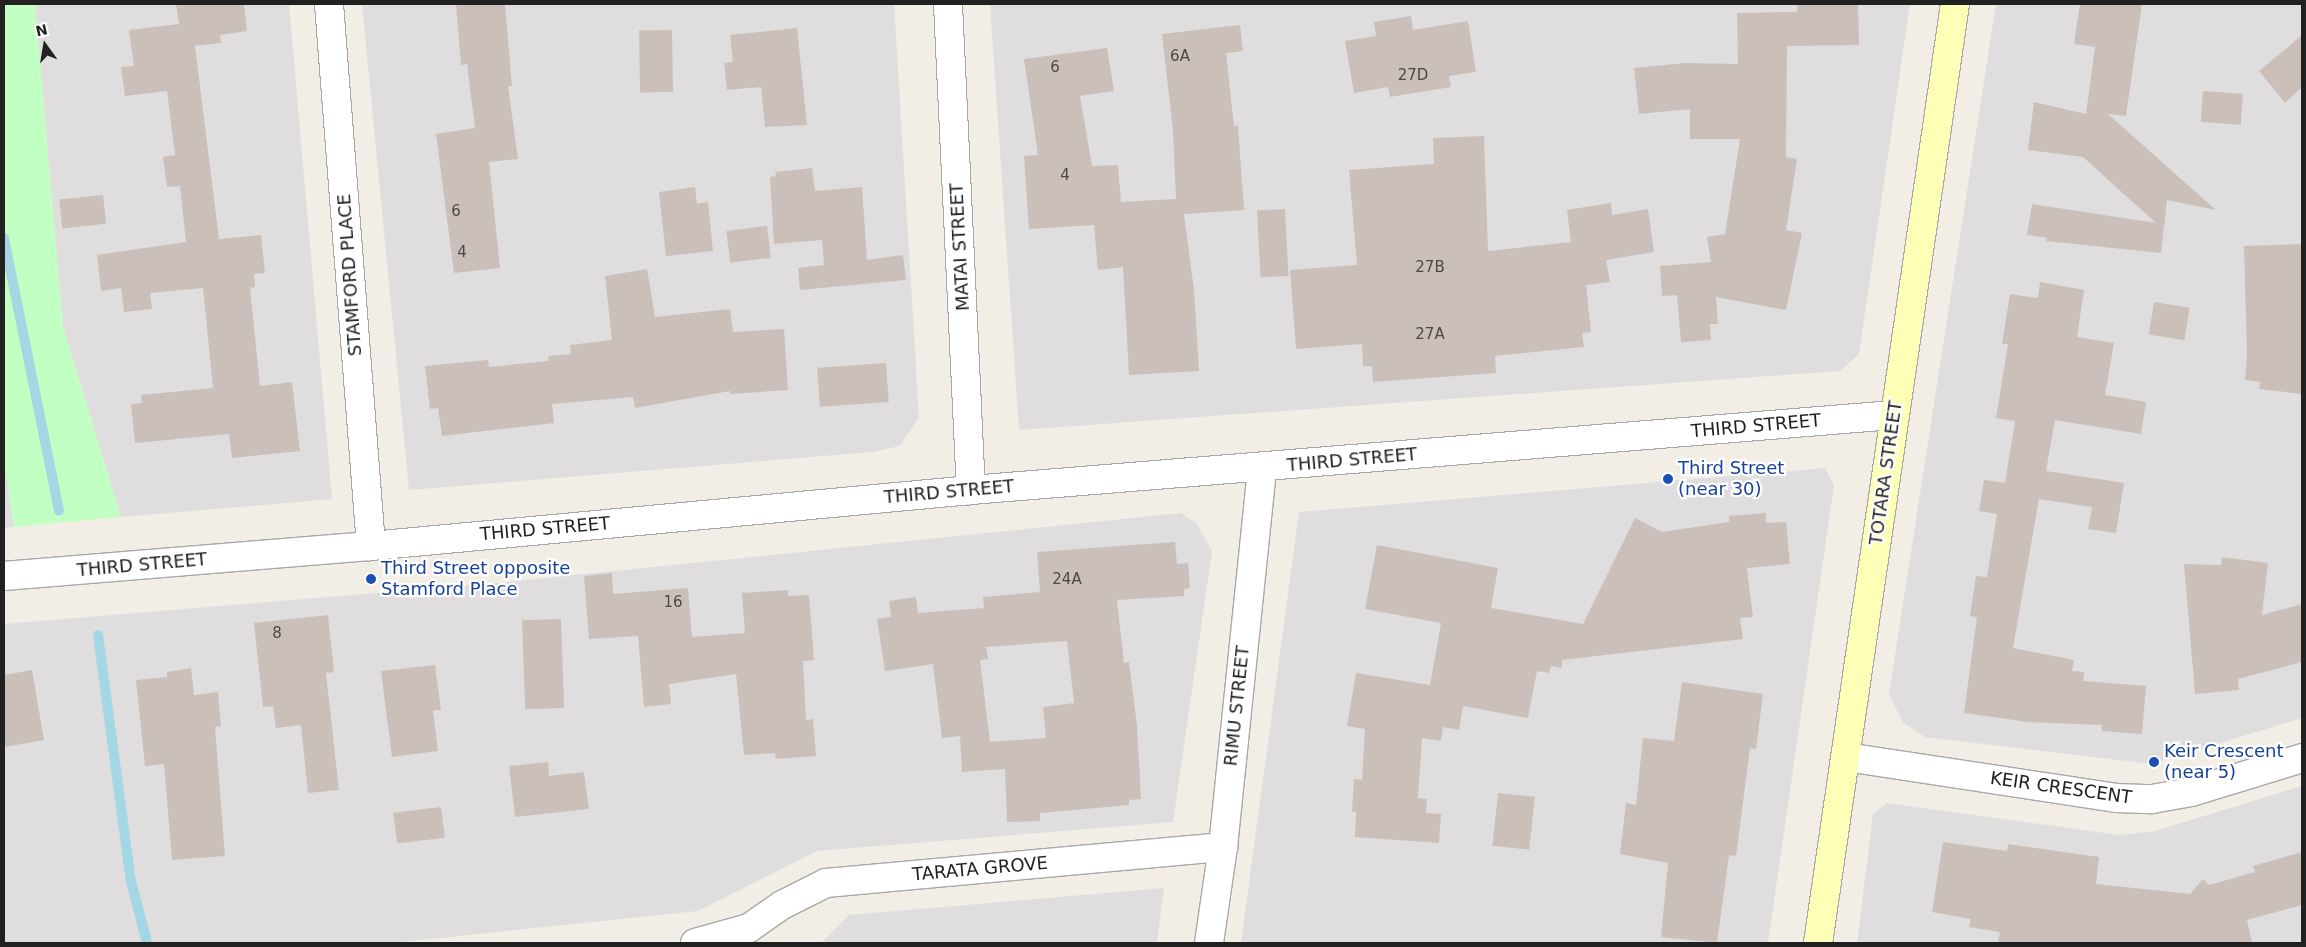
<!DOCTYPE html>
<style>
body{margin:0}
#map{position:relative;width:2306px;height:947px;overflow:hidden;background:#f2eee6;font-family:"DejaVu Sans",sans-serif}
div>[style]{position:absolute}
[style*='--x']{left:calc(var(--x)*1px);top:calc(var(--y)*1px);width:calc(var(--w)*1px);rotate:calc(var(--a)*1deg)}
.residential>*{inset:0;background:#dfddde}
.park>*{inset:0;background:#c1ffc3}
.stream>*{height:10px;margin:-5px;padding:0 5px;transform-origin:5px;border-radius:5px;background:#a3d7e3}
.building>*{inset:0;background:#cac0b9;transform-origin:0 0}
.roads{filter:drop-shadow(1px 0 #a8a8a8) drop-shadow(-1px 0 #a8a8a8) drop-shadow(0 1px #a8a8a8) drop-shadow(0 -1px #a8a8a8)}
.street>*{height:28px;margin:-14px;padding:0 14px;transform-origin:14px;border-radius:14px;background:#fff}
.secondary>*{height:28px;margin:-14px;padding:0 14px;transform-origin:14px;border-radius:14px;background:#feffb7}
.dots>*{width:14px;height:14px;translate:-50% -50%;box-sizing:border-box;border:2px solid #fff;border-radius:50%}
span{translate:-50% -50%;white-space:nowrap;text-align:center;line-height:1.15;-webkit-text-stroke:4.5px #fff;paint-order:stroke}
.number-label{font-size:15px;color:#4b4947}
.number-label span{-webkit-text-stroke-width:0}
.street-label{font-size:18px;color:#212121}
.transit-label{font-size:18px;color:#164399}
.left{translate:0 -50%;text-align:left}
.frame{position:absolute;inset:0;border:5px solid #212121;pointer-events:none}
.north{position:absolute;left:20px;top:20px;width:50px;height:50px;-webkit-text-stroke:4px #fff;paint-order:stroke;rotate:347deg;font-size:14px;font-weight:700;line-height:20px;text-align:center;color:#212121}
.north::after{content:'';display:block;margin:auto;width:18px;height:22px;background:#212121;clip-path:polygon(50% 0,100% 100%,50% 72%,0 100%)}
</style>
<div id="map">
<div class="residential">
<div style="clip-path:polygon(35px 4px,289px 4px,332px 499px,121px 517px,63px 327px)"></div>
<div style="clip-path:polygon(362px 4px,894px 4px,919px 417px,900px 446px,873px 452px,409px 490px)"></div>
<div style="clip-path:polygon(990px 4px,1910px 4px,1859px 354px,1840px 371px,1019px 430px)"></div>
<div style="clip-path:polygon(1996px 4px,2302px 4px,2302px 718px,2152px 764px,1925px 737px,1903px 723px,1889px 694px)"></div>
<div style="clip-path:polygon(4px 460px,14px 527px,4px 528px)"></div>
<div style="clip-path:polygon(1825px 468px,1834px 485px,1768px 943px,1241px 943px,1299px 512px)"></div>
<div style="clip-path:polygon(1181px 513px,1197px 524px,1212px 551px,1173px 822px,817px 851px,698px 911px,392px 943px,4px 943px,4px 624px,497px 583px)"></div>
<div style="clip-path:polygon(2302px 786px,2302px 943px,1857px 943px,1873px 814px,1887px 803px,2119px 835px,2155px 831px)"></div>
<div style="clip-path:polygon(1164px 888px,1157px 943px,821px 943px,849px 915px)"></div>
</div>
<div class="park">
<div style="clip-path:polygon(4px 4px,35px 4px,63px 327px,121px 517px,14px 527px,4px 460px)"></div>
</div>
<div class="stream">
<div style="--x:4;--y:238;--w:278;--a:78.6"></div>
<div style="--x:98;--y:635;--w:248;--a:82.4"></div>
<div style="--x:131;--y:881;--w:64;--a:75.5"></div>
</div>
<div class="building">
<div style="clip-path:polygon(176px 4px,244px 4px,247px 31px,220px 35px,221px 43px,195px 46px,219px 239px,261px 235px,265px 273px,254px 274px,255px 287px,250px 288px,260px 386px,292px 382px,300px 451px,232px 458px,229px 434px,135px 443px,131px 404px,142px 403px,141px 395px,213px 388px,203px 288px,150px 293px,152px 309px,124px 312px,121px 288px,101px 291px,97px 255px,186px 242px,180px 186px,167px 187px,163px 157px,175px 155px,167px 91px,125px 96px,121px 67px,134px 66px,129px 30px,179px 24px)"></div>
<div style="clip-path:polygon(456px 4px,505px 4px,512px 86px,508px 86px,518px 159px,489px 162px,500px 268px,454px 273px,436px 134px,475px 128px,467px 64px,461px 65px)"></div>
<div style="clip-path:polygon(1797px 4px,1858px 4px,1859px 45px,1787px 46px,1786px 157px,1797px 159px,1786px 230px,1802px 233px,1786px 310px,1716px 297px,1718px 324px,1710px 324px,1711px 340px,1681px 342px,1677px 295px,1662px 296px,1660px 266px,1711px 262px,1707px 237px,1725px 234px,1740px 139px,1690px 139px,1690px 109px,1639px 114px,1634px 68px,1685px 63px,1738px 64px,1737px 13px,1797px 12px)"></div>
<div style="clip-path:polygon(2080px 4px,2142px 4px,2126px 116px,2108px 114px,2216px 210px,2167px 200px,2161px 253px,2046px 241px,2047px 238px,2027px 235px,2032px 204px,2156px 223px,2083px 157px,2028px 150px,2034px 102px,2086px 114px,2095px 47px,2074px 44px)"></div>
<div style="clip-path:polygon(1411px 16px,1413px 30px,1468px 21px,1476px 72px,1449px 76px,1451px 87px,1390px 97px,1388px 87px,1354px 93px,1345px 41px,1376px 36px,1374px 22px)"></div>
<div style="clip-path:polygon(1240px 25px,1243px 51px,1226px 53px,1234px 126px,1238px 126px,1244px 210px,1184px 214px,1194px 290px,1199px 371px,1129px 375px,1123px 267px,1098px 270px,1094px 225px,1029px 229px,1024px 156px,1038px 155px,1024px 59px,1107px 48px,1114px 91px,1080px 96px,1092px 166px,1118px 165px,1121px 202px,1176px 199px,1173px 131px,1162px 34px)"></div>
<div style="clip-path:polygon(797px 28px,807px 125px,765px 127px,761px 87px,727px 90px,724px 63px,733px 62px,730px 35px)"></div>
<div style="left:672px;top:30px;width:62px;height:33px;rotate:89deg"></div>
<div style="clip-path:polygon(2302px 35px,2302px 87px,2285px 103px,2259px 71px)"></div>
<div style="left:2203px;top:91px;width:40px;height:31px;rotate:4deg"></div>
<div style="clip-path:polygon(1484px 136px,1488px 251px,1571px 242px,1567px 210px,1611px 203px,1612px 215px,1648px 209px,1654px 252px,1606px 260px,1610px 282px,1586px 285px,1591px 332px,1582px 333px,1584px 347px,1495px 356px,1496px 373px,1373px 382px,1372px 366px,1363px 366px,1362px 344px,1296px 349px,1290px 270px,1357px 265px,1349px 170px,1434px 164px,1433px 138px)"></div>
<div style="clip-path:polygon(812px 168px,815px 191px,862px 187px,867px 260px,903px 255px,906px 280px,800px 290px,798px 268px,824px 265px,822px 240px,774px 244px,770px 177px,776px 176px,775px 172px)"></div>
<div style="clip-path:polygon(695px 187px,697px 204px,708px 202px,713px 251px,666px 256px,659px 192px)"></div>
<div style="left:103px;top:195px;width:29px;height:44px;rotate:84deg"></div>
<div style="left:1285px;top:209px;width:67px;height:28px;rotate:87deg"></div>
<div style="left:767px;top:226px;width:32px;height:41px;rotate:83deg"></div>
<div style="clip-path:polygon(2302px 244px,2302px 394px,2259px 389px,2260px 382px,2245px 380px,2247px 356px,2244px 246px)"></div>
<div style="clip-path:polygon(647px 269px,655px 317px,730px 309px,733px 332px,784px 329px,788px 390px,730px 394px,730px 391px,635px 408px,633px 397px,552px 404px,554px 423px,442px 436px,438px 408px,430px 409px,425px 366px,488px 360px,489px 367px,549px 361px,548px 356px,571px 354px,570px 345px,612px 340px,605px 276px)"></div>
<div style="clip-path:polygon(2040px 282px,2084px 290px,2077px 337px,2114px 343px,2105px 395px,2146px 402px,2141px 434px,2055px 420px,2046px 471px,2124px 483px,2116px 533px,2088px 529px,2092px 507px,2039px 499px,2013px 648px,2074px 660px,2072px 671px,2084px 672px,2083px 681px,2146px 686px,2142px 734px,2102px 731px,2102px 725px,2028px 722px,1964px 713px,1977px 617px,1970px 616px,1976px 576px,1987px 577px,1997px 514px,1979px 511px,1984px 480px,2005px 483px,2015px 421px,1996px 418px,2008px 344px,2002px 344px,2010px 294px,2038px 298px)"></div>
<div style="left:2154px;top:302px;width:36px;height:33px;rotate:9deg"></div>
<div style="left:886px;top:363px;width:39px;height:69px;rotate:86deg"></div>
<div style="clip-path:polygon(1766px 513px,1766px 523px,1786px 522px,1790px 564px,1747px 568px,1753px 617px,1740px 618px,1743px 639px,1562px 660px,1562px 668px,1551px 666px,1549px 673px,1537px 671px,1528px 718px,1463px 706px,1459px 730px,1443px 727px,1441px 741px,1422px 738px,1418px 798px,1427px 799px,1426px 813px,1441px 814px,1439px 843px,1355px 837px,1356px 812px,1352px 812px,1354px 779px,1362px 780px,1365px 729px,1347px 726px,1356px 673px,1430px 685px,1441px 623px,1365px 609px,1377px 545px,1498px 568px,1491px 608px,1583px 624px,1635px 518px,1662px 532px,1729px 522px,1729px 516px)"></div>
<div style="clip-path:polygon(evenodd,1175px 542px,1177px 564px,1188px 563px,1190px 588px,1184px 589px,1184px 596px,1117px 600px,1124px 663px,1129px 662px,1137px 726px,1141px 799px,1129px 800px,1129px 805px,1040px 813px,1040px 821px,1007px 822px,1005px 769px,962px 772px,960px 736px,942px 738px,933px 664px,885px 671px,877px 619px,891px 617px,889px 601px,916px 597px,918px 613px,984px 608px,983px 597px,1040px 592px,1037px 552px,1175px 542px,1067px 641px,1074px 703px,1043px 707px,1046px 738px,990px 742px,980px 660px,988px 659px,986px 647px,1067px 641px)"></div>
<div style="clip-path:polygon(2222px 557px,2268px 563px,2262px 615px,2302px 604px,2302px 662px,2238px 679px,2239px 690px,2195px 694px,2184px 564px,2221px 565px)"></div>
<div style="clip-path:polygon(612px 573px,613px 594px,688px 588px,692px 637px,745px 633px,742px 593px,788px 590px,788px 596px,809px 595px,814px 660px,803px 661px,806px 720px,813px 719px,816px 756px,776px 759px,775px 753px,744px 755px,736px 674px,669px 684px,671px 704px,644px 707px,638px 636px,589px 639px,584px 576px)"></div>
<div style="clip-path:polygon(328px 615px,334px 672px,326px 673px,339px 790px,308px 793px,301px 725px,276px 728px,273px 706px,263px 707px,254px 623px)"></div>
<div style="left:561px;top:619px;width:89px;height:39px;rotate:88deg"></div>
<div style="clip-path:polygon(435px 665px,441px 710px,433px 710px,438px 751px,392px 757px,381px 671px)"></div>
<div style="clip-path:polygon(191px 668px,194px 695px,218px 692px,221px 726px,215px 727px,225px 856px,172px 860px,164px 764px,145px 766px,136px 680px,167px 677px,167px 672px)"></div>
<div style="clip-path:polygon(32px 670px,44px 740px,4px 747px,4px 675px)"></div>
<div style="clip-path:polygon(1682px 682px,1763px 694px,1756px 749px,1750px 748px,1736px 856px,1729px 855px,1717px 943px,1661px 937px,1668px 863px,1620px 854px,1626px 803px,1636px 805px,1643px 738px,1674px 741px)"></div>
<div style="clip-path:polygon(548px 762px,549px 776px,584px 772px,589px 809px,515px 817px,509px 766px)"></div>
<div style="left:1498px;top:793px;width:37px;height:53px;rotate:6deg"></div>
<div style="left:441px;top:807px;width:31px;height:48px;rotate:83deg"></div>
<div style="clip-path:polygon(1943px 842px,2007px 851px,2008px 844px,2099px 857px,2096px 884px,2190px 894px,2203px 879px,2209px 885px,2255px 872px,2253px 866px,2302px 852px,2302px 905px,2247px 920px,2252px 943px,1998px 943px,2000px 932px,1969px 927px,1971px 919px,1932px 912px)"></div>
</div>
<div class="roads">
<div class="street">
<div style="--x:329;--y:4;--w:544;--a:85.57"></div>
<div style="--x:948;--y:4;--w:487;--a:87.3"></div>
<div style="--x:4;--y:576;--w:368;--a:-4.7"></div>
<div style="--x:371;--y:546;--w:603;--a:-5.33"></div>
<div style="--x:971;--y:490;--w:926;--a:-4.65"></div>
<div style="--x:1846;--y:757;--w:273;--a:8.6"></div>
<div style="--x:2116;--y:798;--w:36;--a:2"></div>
<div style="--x:2152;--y:799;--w:40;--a:-10"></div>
<div style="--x:2191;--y:792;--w:116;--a:-17"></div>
<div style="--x:695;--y:943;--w:56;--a:-15.5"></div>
<div style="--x:749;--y:928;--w:40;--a:-34.9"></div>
<div style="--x:782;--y:905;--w:49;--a:-26.6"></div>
<div style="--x:826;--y:883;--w:399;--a:-5.2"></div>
<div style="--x:1209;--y:943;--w:97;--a:-81.7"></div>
<div style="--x:1223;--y:847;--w:381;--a:-84.1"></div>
</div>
<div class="secondary">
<div style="--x:1818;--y:943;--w:949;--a:-81.7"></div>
</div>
</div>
<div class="dots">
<div style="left:1668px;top:479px;background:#1a4fb4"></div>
<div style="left:371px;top:579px;background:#1a4fb4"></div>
<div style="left:2154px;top:762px;background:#1a4fb4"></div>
</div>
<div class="number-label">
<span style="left:1180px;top:57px">6A</span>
<span style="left:1055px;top:68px">6</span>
<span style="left:1413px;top:76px">27D</span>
<span style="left:1065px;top:176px">4</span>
<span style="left:456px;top:212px">6</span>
<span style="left:462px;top:253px">4</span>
<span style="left:1430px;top:268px">27B</span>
<span style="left:1430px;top:335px">27A</span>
<span style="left:1067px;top:580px">24A</span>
<span style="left:673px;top:603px">16</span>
<span style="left:277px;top:634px">8</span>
</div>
<div class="street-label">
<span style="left:960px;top:247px;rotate:-93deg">MATAI STREET</span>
<span style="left:350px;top:275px;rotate:-94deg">STAMFORD PLACE</span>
<span style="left:1756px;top:426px;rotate:-5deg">THIRD STREET</span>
<span style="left:1352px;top:460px;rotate:-5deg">THIRD STREET</span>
<span style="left:1886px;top:473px;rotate:-82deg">TOTARA STREET</span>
<span style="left:949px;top:492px;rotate:-5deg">THIRD STREET</span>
<span style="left:545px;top:529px;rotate:-5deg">THIRD STREET</span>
<span style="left:142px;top:565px;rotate:-5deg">THIRD STREET</span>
<span style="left:1237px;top:706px;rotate:-84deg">RIMU STREET</span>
<span style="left:2061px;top:788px;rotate:8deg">KEIR CRESCENT</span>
<span style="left:980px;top:869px;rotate:-5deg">TARATA GROVE</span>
</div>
<div class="transit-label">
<span class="left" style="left:1678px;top:479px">Third Street<br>(near 30)</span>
<span class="left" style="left:381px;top:579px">Third Street opposite<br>Stamford Place</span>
<span class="left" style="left:2164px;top:762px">Keir Crescent<br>(near 5)</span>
</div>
<div class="frame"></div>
<div class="north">N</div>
</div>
